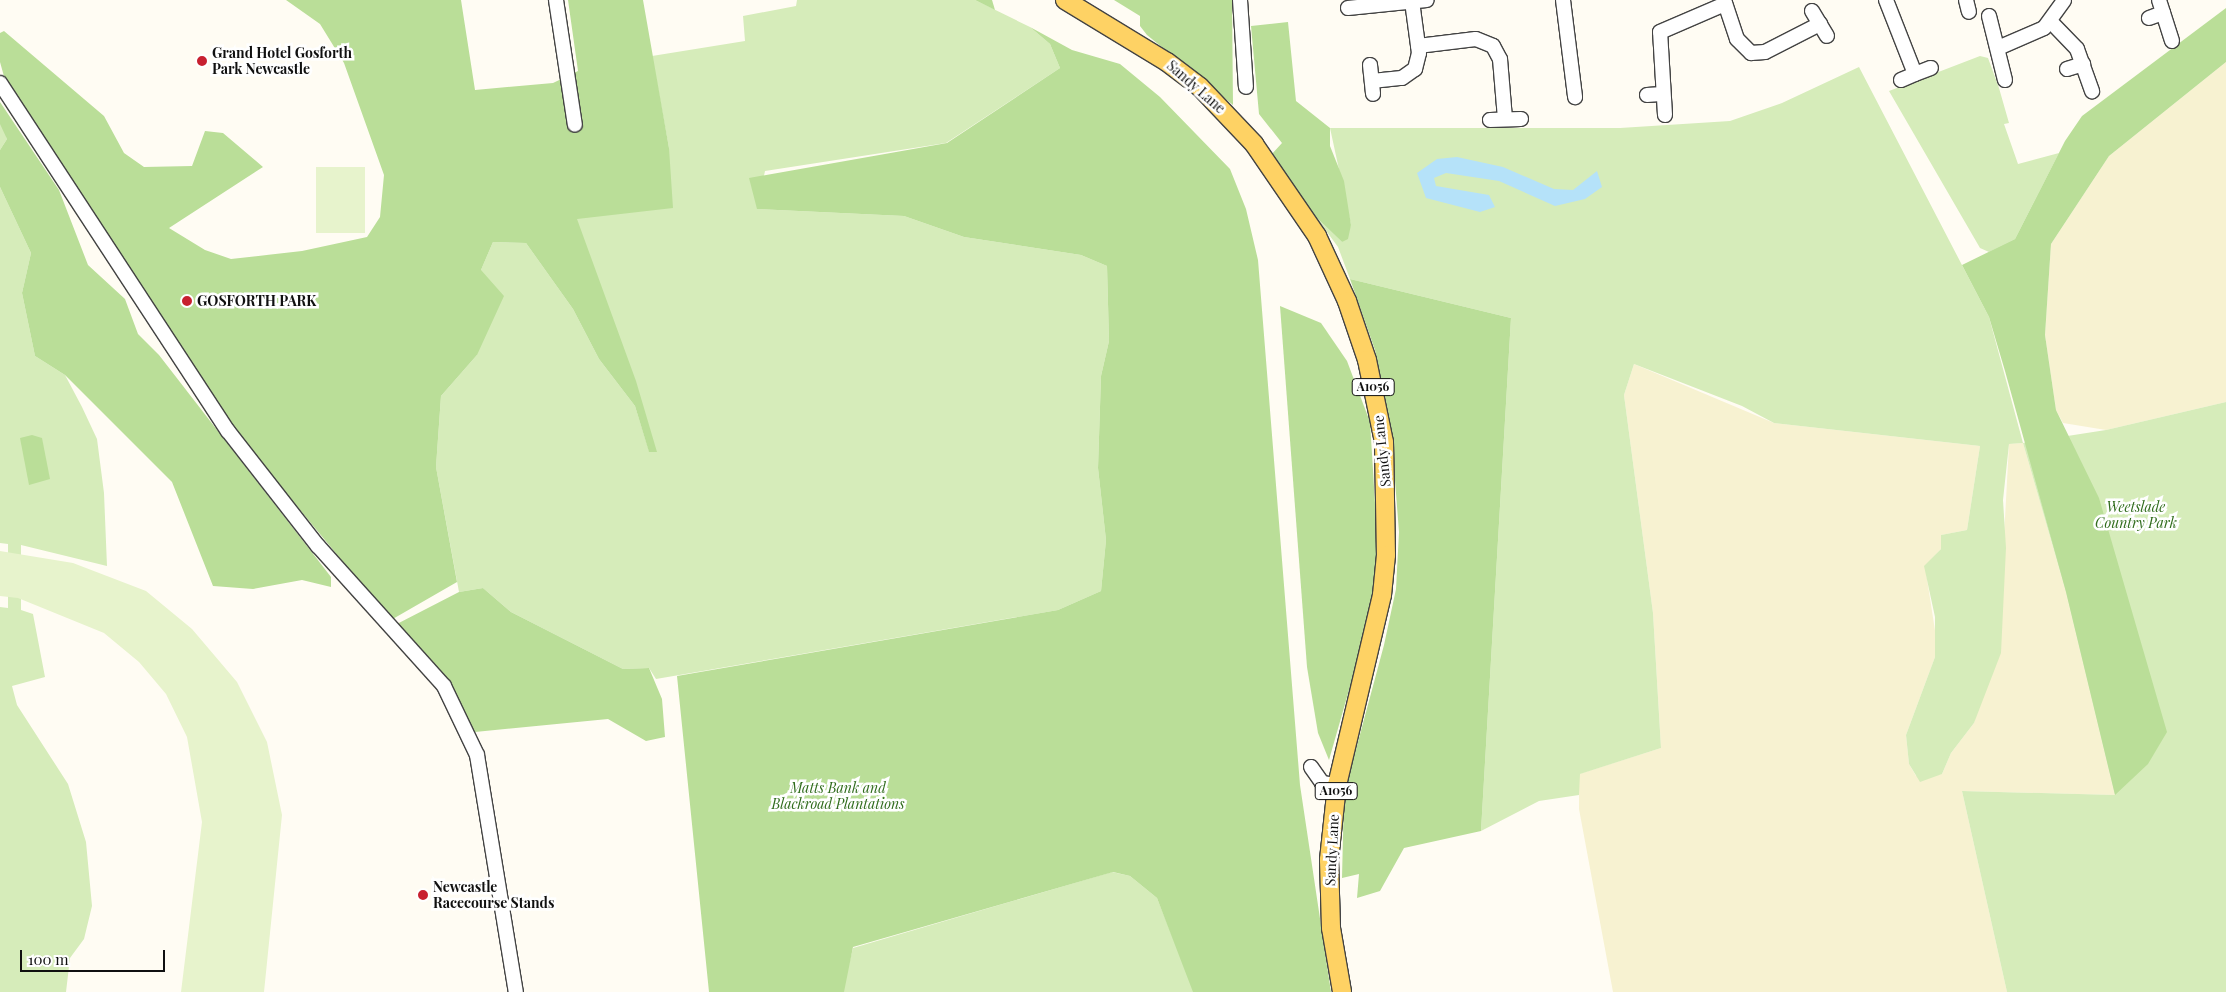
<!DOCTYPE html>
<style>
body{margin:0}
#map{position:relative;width:2226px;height:992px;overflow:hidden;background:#fffcf3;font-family:"Playfair Display",serif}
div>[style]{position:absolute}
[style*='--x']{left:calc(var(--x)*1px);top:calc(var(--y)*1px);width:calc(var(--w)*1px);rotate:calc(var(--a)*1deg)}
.farmland>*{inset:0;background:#f7f2d1}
.green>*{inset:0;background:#d6ecba}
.forest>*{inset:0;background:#bade98}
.pitch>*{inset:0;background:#e7f3cc;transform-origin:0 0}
.water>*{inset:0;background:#b5e2f9}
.roads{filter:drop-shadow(1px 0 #434343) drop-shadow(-1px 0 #434343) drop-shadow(0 1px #434343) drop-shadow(0 -1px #434343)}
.minor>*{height:14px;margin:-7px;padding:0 7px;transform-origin:7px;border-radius:7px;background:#fff}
.major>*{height:18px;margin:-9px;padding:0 9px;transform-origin:9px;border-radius:9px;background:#fed264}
.dots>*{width:14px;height:14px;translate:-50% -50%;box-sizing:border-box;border:2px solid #fff;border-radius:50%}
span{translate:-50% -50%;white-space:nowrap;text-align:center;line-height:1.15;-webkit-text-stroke:5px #fff;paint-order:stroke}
.shield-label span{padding:1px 4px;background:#fff;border:1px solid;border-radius:4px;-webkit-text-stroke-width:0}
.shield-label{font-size:12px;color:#101010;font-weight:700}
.poi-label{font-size:14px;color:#101010;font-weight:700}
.left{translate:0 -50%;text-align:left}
.street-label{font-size:14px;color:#101010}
.park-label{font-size:14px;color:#306c1c;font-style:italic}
.scale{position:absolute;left:20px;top:950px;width:145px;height:22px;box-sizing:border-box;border:2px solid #101010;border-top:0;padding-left:6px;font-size:15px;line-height:18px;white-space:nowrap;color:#101010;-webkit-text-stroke:4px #fff;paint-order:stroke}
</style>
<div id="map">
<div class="farmland">
<div style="clip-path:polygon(2226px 62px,2226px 402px,2106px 430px,2063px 423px,2056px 410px,2045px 335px,2051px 244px,2109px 156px)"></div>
<div style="clip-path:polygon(1634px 364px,1774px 423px,1980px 446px,1967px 530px,1941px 535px,1941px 549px,1925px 566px,1936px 637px,1935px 657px,1906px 735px,1909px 764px,1916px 776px,1942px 774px,1951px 753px,1974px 723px,2001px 593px,2009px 444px,2023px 443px,2066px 592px,2115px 795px,1962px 791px,2007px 992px,1613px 992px,1579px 809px,1579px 774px,1661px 748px,1653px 613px,1624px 395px)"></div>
</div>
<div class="green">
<div style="clip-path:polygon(797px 0,975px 0,1030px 27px,1050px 44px,1060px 68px,946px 143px,765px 171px,757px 209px,904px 216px,964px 237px,1081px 255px,1107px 266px,1109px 341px,1101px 376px,1098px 468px,1106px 540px,1101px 591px,1058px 610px,656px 679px,649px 668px,623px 669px,511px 612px,483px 588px,459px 592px,436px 467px,441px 396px,477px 355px,481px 270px,493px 242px,526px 243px,573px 309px,599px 359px,635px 406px,649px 451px,656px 452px,576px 218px,669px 148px,652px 56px,745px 41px,743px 16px,796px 6px)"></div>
<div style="clip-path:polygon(1980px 56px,1988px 58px,1999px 88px,2009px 123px,2004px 124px,2018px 164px,2059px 153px,2015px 239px,1989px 252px,1980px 248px,1889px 91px)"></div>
<div style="clip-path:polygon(1859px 67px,1989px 317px,2023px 443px,2106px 430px,2226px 402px,2226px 992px,2007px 992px,1962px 791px,2115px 795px,2066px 592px,2023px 443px,2009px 444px,2003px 500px,2006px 548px,2001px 653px,1974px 723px,1951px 753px,1942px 774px,1920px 782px,1909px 764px,1906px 735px,1935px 657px,1935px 617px,1924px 566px,1941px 549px,1941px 535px,1967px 530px,1980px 446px,1774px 423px,1742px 406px,1634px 364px,1624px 395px,1653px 613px,1661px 748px,1580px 774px,1579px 795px,1539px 801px,1481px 831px,1511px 318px,1350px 279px,1338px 247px,1316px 217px,1342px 242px,1351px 225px,1330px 128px,1620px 128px,1730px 121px,1782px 103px)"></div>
<div style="clip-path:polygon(0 109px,7px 139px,0 150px)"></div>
<div style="clip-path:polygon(0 187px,31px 253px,22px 293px,35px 356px,65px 375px,82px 407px,97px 439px,104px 493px,107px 566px,21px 545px,21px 610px,33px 614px,45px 677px,12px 686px,17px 705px,68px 784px,86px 842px,92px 906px,84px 939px,70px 958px,66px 992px,0 992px,0 607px,8px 608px,8px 544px,0 543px)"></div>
<div style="clip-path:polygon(1112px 872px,1130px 876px,1157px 898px,1187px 973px,1200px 992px,842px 992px,853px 948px)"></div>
</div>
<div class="forest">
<div style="clip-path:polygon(286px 0,461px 0,475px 90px,553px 83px,578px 71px,568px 0,643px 0,669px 148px,673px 208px,577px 219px,636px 381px,657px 452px,649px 452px,635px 406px,599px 359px,573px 309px,526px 243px,493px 242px,481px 270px,504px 296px,477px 355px,441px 396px,436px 467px,457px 582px,391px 620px,234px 430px,5px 80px,0 62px,0 33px,4px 31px,104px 116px,124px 153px,144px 167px,192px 166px,205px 131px,223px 133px,263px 167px,169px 228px,205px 250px,231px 259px,302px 251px,367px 237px,380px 217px,384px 175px,344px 63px,320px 24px)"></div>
<div style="clip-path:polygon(975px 0,992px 0,995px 10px)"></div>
<div style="clip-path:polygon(1114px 0,1232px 0,1233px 105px,1147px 35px,1140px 26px,1140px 16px)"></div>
<div style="clip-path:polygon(2226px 8px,2226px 62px,2109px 156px,2051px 244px,2045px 335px,2056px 410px,2099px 498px,2167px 732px,2148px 764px,2115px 795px,2066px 592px,2005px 371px,1989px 317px,1962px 265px,2015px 239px,2065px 141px,2082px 116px)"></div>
<div style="clip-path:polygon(1288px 22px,1296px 101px,1330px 128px,1330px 146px,1344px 181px,1351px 225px,1348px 239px,1342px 242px,1316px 217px,1271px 155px,1282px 143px,1259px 114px,1251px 26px)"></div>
<div style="clip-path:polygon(1030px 27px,1072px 50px,1120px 64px,1160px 97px,1230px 169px,1246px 209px,1258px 260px,1300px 785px,1331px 992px,1193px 992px,1157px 898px,1130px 876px,1113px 872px,853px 947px,844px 992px,709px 992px,677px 676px,1058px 610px,1101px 591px,1106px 540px,1098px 468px,1101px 376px,1109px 341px,1107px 266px,1081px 255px,964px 237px,904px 216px,757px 209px,749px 178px,947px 143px,1060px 68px,1050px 44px)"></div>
<div style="clip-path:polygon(0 102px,59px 190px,88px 265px,125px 299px,138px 334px,159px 355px,331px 577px,331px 587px,302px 580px,253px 589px,213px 586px,172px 482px,65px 375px,35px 356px,22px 293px,31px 253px,0 187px,0 150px,7px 139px,0 124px)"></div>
<div style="clip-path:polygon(1350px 279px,1511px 318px,1481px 831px,1404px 848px,1380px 891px,1357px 898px,1359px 874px,1342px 878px,1344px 794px,1384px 645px,1396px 589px,1399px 532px,1391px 429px,1375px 350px)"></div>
<div style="clip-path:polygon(1280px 306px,1321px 323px,1347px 361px,1370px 422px,1378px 551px,1369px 620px,1329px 760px,1318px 733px,1307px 667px)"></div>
<div style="clip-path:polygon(32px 435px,42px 438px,50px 479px,29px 485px,20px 438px)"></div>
<div style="clip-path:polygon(483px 588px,511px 612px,623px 669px,649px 668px,662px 699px,665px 737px,646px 741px,608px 719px,475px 732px,447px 682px,393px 626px,459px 592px)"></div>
</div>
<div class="pitch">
<div style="left:316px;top:167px;width:49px;height:66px"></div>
<div style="clip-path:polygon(0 551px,73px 563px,146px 591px,192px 629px,237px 682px,267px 742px,282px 815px,264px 992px,181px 992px,202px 822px,187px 737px,166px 694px,139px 662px,104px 633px,18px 598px,0 596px)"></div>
</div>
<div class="water">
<div style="clip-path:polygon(1457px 157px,1503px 167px,1554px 189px,1573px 190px,1597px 171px,1602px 187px,1585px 199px,1555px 206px,1499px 181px,1446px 173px,1434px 178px,1436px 186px,1489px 195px,1495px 207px,1480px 212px,1426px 198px,1417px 173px,1437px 159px)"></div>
</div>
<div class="roads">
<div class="minor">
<div style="--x:556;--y:0;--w:126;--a:81.4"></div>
<div style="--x:1240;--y:0;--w:87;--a:86.1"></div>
<div style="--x:1563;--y:0;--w:98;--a:82.9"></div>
<div style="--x:1724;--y:0;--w:41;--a:71.6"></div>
<div style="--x:1737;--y:39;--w:20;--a:45"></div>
<div style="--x:1751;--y:53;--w:14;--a:-4"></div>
<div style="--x:1765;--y:52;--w:62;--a:-27"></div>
<div style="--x:1886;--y:0;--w:79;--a:68.6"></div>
<div style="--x:1915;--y:74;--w:17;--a:-21"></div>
<div style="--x:1966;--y:0;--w:12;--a:76"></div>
<div style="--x:2159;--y:0;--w:43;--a:72.4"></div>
<div style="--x:1348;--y:8;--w:79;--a:-5.8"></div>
<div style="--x:1812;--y:11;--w:29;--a:59"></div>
<div style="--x:1989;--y:16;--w:66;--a:76"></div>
<div style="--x:2149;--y:18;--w:15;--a:-20"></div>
<div style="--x:2052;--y:23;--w:36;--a:46"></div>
<div style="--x:2077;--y:49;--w:45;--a:70.3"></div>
<div style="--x:1418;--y:46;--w:58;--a:-6.9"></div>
<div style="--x:1476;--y:39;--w:18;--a:22"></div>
<div style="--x:1493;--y:46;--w:15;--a:62"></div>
<div style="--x:1500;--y:59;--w:60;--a:85.2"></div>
<div style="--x:1998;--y:48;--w:50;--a:-23.5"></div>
<div style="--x:2044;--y:28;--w:34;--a:-54"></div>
<div style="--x:1370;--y:65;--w:29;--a:84"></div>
<div style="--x:2067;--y:69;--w:17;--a:-17"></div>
<div style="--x:1901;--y:80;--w:15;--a:-23"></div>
<div style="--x:1372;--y:81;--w:30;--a:-6"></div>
<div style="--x:1402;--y:78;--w:16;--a:-35"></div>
<div style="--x:1415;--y:69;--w:16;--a:-76"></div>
<div style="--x:1419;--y:53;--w:52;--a:-97.7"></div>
<div style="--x:0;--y:83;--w:416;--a:56.8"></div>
<div style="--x:228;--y:431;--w:146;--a:52"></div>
<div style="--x:318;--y:546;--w:188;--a:48"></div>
<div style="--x:444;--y:686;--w:76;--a:64.4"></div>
<div style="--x:477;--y:755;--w:240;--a:80.7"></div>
<div style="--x:1647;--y:95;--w:16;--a:-4"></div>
<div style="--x:1665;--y:115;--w:83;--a:-93.4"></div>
<div style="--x:1660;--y:32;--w:71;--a:-23.3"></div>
<div style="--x:1490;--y:120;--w:31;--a:-2"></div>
<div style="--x:1311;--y:767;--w:19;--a:55"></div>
<div style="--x:1322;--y:783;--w:15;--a:8"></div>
</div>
<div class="major">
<div style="--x:1065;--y:0;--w:119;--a:31.3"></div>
<div style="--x:1167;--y:62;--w:41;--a:37.1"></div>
<div style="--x:1200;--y:87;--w:79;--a:46.5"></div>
<div style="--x:1254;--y:144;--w:112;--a:55.6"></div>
<div style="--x:1317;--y:236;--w:72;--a:65.2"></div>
<div style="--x:1347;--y:301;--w:62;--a:71.3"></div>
<div style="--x:1367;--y:360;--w:84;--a:78.3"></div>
<div style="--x:1384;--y:442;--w:113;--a:89"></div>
<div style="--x:1386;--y:555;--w:40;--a:95.7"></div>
<div style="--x:1382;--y:595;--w:195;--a:103.3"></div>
<div style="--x:1337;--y:785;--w:75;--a:96.1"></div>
<div style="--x:1329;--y:860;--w:68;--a:88.3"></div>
<div style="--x:1331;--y:928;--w:65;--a:80.2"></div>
</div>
</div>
<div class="dots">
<div style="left:202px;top:61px;background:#c8202f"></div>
<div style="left:187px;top:301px;background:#c8202f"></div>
<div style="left:423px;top:895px;background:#c8202f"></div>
</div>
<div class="shield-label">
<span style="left:1373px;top:387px">A1056</span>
<span style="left:1336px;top:791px">A1056</span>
</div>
<div class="poi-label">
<span class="left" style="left:212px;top:61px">Grand Hotel Gosforth<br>Park Newcastle</span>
<span class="left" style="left:197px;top:301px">GOSFORTH PARK</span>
<span class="left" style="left:433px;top:895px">Newcastle<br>Racecourse Stands</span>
</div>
<div class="street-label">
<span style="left:1196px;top:87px;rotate:41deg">Sandy Lane</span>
<span style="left:1382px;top:451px;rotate:-96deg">Sandy Lane</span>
<span style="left:1332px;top:850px;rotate:-87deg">Sandy Lane</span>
</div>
<div class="park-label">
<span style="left:2136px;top:515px">Weetslade<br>Country Park</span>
<span style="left:838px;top:796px">Matts Bank and<br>Blackroad Plantations</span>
</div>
<div class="scale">100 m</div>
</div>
